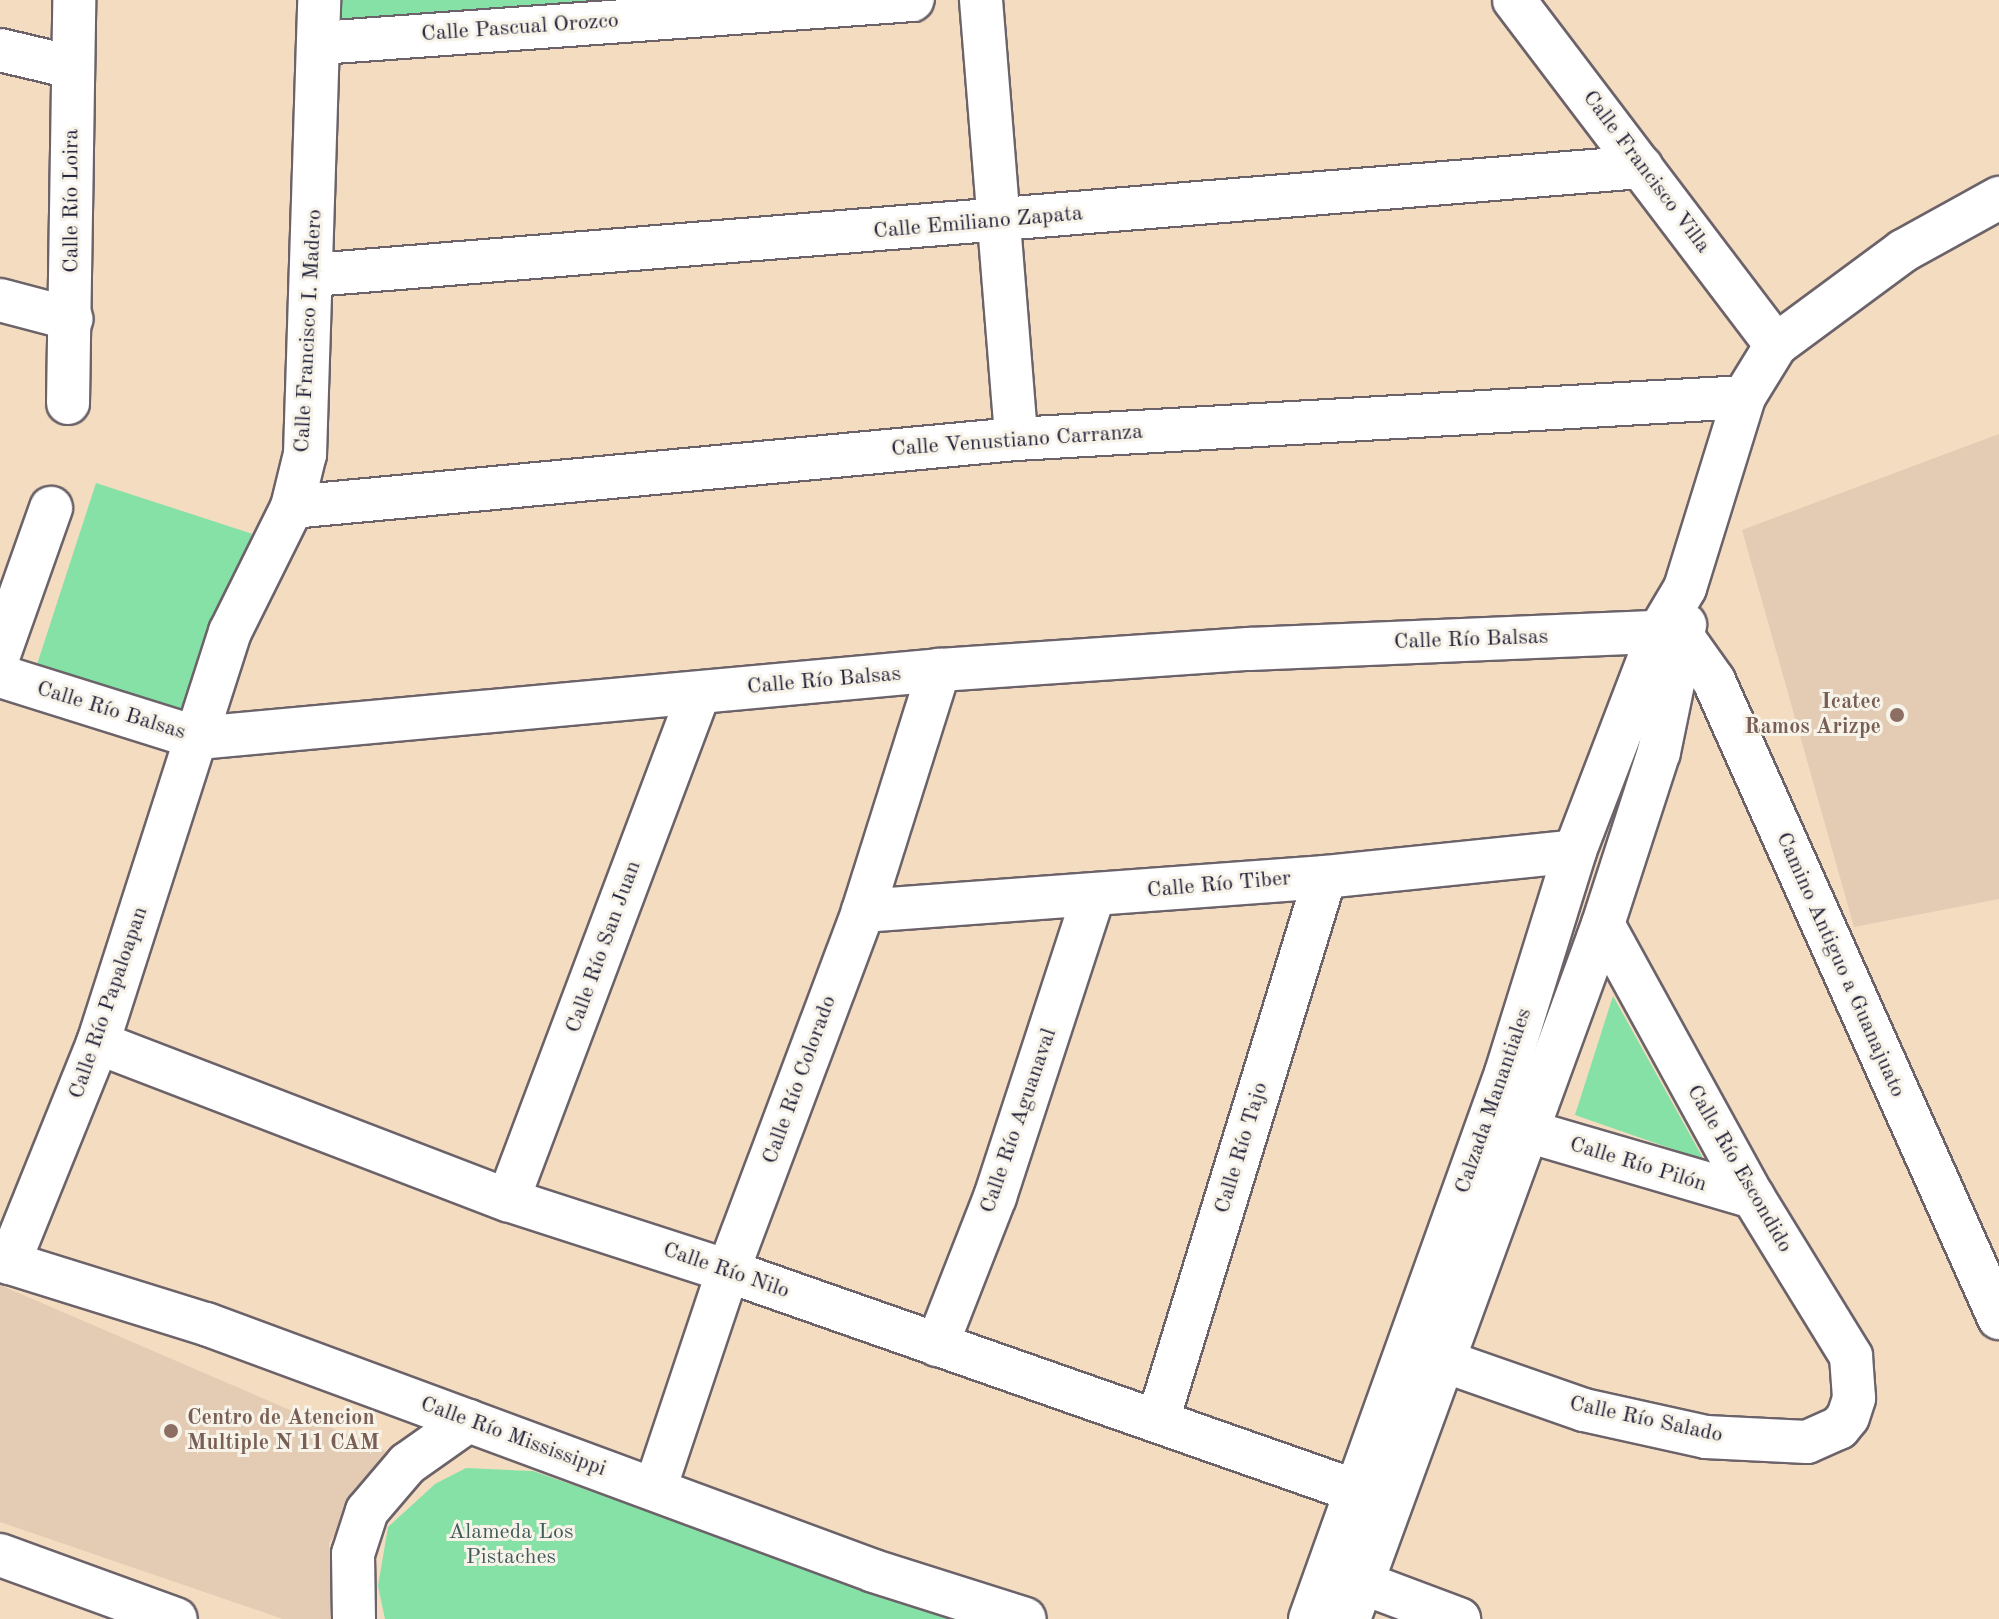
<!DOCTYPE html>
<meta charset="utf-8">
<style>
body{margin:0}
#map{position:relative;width:1999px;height:1619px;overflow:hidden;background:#f4dcc0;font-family:"Old Standard TT",serif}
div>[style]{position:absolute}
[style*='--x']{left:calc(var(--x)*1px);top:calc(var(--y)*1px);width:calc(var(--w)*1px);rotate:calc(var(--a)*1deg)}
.built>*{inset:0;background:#e4cbb4}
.green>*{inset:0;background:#86e1a6;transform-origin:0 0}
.roads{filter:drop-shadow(2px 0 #6c636a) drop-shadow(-2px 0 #6c636a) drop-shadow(0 2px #6c636a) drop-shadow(0 -2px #6c636a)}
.minor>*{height:42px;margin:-21px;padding:0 21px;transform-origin:21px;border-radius:21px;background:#fff}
.dots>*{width:22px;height:22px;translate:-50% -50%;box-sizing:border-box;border:4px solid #f7f3e8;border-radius:50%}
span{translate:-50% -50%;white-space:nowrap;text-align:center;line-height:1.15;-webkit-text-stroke:6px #f7f3e8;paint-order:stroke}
.street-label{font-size:22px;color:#22223b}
.education-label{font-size:22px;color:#785e54;font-weight:700}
.right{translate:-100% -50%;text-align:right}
.left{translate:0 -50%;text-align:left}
.park-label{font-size:22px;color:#405b5b}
</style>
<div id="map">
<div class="built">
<div style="clip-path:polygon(1999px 434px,1999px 899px,1854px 927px,1742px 530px)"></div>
<div style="clip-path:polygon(0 1285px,390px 1453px,329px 1543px,337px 1619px,283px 1619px,0 1522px)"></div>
</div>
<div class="green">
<div style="clip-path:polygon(326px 0,790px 0,326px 35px)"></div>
<div style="left:96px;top:483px;width:164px;height:197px;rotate:18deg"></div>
<div style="clip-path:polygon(1613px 996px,1704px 1160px,1575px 1115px)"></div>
<div style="clip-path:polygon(466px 1468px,533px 1471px,957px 1619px,385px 1619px,378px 1586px,388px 1527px,435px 1484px)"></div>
</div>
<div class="roads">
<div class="minor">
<div style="--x:981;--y:0;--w:440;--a:85.4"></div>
<div style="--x:1514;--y:0;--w:433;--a:52.8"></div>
<div style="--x:320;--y:43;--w:594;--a:-4.15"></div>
<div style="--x:0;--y:50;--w:74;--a:13.3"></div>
<div style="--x:313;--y:275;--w:1333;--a:-4.65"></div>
<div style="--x:0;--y:300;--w:74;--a:14.8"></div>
<div style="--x:68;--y:403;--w:403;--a:-89.1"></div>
<div style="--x:292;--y:507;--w:727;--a:-5.37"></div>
<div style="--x:1016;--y:439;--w:729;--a:-3.3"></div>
<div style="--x:0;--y:652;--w:153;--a:-70.5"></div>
<div style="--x:0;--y:676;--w:207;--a:17.4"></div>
<div style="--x:198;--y:738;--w:744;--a:-5.24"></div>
<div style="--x:939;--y:670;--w:311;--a:-3.9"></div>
<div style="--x:1249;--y:649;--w:410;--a:-2.4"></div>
<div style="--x:1659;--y:632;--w:27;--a:17"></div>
<div style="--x:1685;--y:640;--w:50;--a:54.7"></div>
<div style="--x:1714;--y:681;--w:698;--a:65.9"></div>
<div style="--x:863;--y:911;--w:463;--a:-4.2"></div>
<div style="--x:1325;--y:877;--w:251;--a:-5.9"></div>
<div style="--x:98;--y:1043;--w:439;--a:21"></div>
<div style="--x:508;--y:1200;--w:231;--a:17.9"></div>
<div style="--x:728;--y:1271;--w:665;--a:19.31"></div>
<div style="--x:1524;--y:1130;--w:239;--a:16.3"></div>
<div style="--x:508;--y:1200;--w:542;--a:-69.36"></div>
<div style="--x:0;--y:1260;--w:216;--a:17.3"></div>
<div style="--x:206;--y:1324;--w:712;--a:20.29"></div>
<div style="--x:874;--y:1571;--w:158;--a:17.6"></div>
<div style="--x:9;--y:1263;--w:237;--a:-68"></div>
<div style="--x:98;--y:1043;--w:432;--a:-72.2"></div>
<div style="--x:230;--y:632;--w:140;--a:-63.6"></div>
<div style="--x:292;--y:507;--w:55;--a:-76.2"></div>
<div style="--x:305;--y:454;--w:454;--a:-88.2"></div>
<div style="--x:937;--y:1345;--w:159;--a:-68.6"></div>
<div style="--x:995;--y:1197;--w:318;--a:-71.9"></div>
<div style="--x:1441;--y:1360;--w:151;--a:19.3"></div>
<div style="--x:1584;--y:1410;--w:125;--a:12.5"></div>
<div style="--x:1706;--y:1437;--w:101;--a:2.8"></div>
<div style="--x:1807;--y:1442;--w:35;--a:-24"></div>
<div style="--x:1839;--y:1428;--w:14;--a:-51"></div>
<div style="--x:1848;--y:1417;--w:20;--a:-72"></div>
<div style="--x:1854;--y:1398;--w:42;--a:-94.1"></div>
<div style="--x:1851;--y:1356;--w:187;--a:-121.6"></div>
<div style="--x:1753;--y:1197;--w:311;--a:-118.8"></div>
<div style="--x:1158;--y:1420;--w:568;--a:-72.9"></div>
<div style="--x:655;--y:1489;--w:230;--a:-71.5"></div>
<div style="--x:728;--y:1271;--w:384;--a:-69.4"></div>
<div style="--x:863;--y:911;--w:253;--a:-72.5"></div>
<div style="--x:0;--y:1555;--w:187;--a:20"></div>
<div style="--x:1360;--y:1582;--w:106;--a:20.5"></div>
<div style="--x:354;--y:1619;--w:65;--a:-90.9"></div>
<div style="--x:353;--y:1554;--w:45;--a:-72"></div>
<div style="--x:367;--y:1511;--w:62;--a:-49.6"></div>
<div style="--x:407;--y:1464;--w:75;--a:-35.2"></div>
<div style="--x:1310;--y:1619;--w:580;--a:-70.25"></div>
<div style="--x:1506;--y:1073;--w:232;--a:-72.7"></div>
<div style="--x:1575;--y:851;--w:235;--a:-69"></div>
<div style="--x:1659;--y:632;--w:51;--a:-59.4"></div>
<div style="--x:1685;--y:588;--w:200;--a:-72.8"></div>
<div style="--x:1744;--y:397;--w:61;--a:-58.4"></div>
<div style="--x:1776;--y:345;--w:158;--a:-36.5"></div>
<div style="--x:1903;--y:251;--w:110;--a:-28.9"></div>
<div style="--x:1349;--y:1619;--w:740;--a:-69.92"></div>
<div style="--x:1603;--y:924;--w:181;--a:-72"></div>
<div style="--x:1659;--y:752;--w:130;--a:-78.4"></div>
</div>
</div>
<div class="dots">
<div style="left:1897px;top:715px;background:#8d6e63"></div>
<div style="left:171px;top:1431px;background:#8d6e63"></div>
</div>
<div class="street-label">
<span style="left:520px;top:28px;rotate:-4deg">Calle Pascual Orozco</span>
<span style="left:1646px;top:172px;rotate:53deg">Calle Francisco Villa</span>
<span style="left:72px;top:201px;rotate:-90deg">Calle Río Loira</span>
<span style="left:978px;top:223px;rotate:-5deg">Calle Emiliano Zapata</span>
<span style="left:309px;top:331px;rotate:-87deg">Calle Francisco I. Madero</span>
<span style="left:1017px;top:441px;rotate:-4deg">Calle Venustiano Carranza</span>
<span style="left:1471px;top:640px;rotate:-2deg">Calle Río Balsas</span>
<span style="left:824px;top:681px;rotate:-5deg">Calle Río Balsas</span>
<span style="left:111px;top:711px;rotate:17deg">Calle Río Balsas</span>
<span style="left:1219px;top:885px;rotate:-5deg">Calle Río Tiber</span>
<span style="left:604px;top:947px;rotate:-70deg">Calle Río San Juan</span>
<span style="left:1840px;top:965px;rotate:66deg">Camino Antiguo a Guanajuato</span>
<span style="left:109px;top:1003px;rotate:-71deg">Calle Río Papaloapan</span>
<span style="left:800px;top:1080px;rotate:-70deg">Calle Río Colorado</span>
<span style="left:1494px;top:1101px;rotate:-71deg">Calzada Manantiales</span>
<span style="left:1019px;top:1121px;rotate:-71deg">Calle Río Aguanaval</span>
<span style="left:1242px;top:1148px;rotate:-73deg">Calle Río Tajo</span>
<span style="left:1638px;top:1165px;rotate:17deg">Calle Río Pilón</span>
<span style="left:1739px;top:1169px;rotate:60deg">Calle Río Escondido</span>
<span style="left:726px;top:1271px;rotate:19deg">Calle Río Nilo</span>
<span style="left:1646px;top:1420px;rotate:12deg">Calle Río Salado</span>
<span style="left:513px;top:1437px;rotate:20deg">Calle Río Mississippi</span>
</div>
<div class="education-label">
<span class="right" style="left:1881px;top:715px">Icatec<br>Ramos Arizpe</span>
<span class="left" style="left:187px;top:1431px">Centro de Atencion<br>Multiple N 11 CAM</span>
</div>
<div class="park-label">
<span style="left:511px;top:1545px">Alameda Los<br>Pistaches</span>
</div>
</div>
